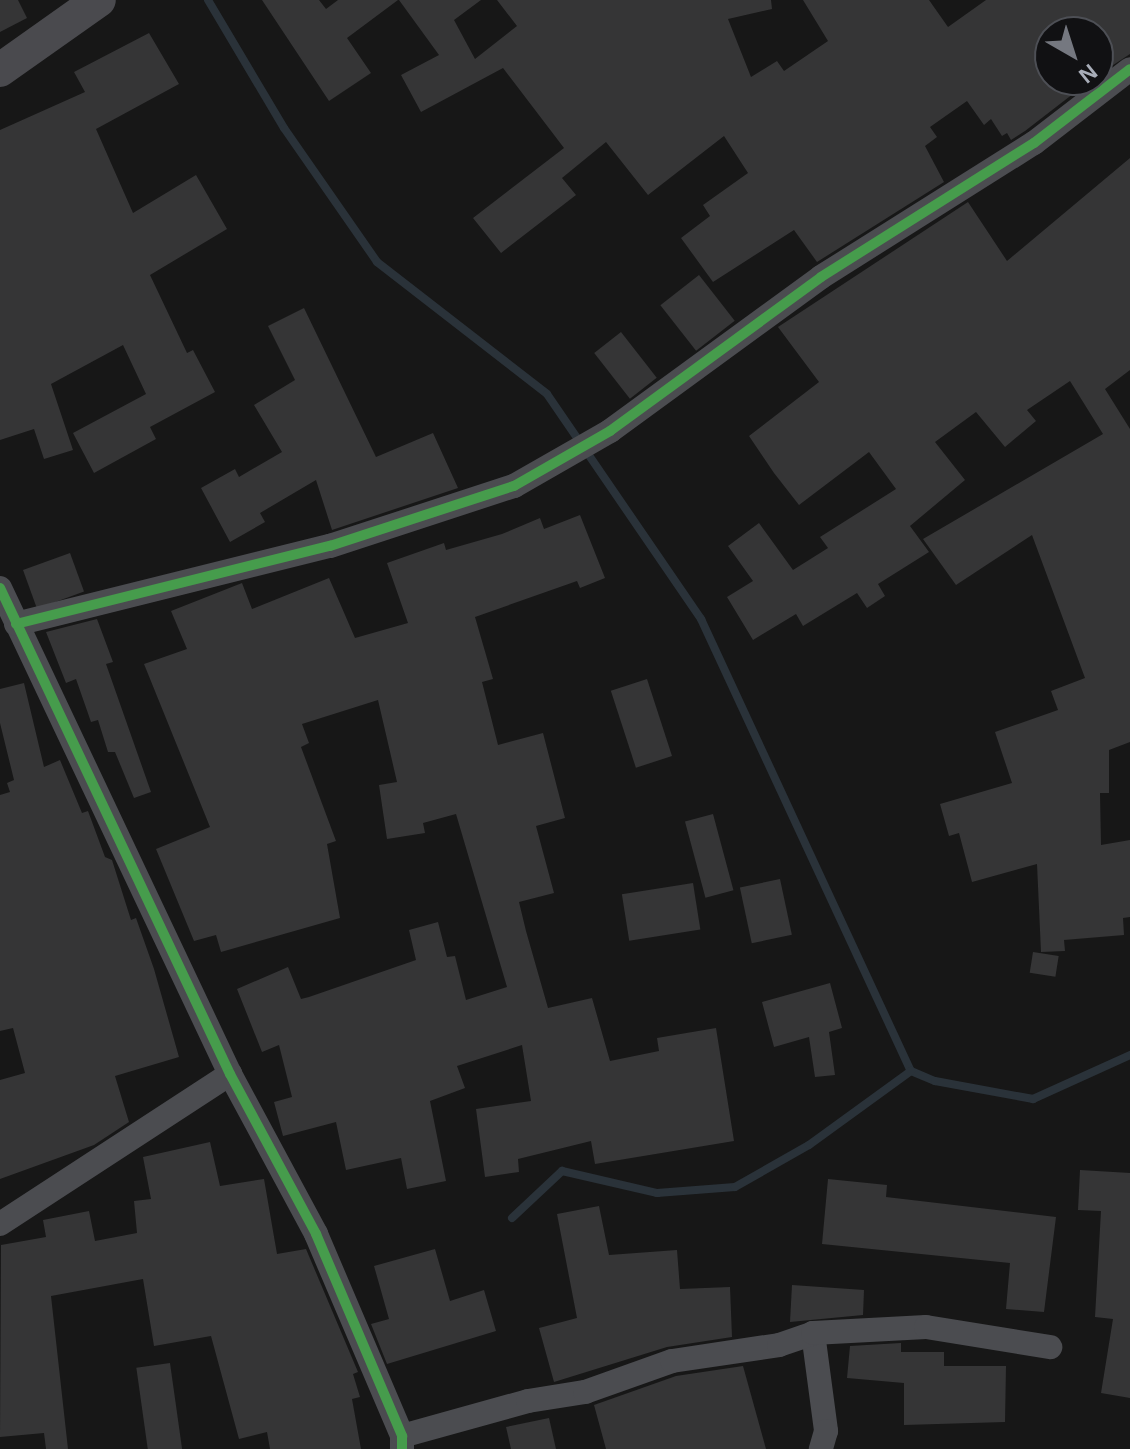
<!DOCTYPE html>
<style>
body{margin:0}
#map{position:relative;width:1130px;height:1449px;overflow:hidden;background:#171717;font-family:Arial,sans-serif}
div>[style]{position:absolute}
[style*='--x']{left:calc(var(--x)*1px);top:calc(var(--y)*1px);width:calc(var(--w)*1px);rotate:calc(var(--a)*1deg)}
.stream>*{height:8px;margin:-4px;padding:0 4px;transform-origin:4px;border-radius:4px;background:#2a3239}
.building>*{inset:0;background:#353536;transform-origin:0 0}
.street>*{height:24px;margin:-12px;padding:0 12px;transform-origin:12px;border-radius:12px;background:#4b4c50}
.secondary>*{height:34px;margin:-17px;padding:0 17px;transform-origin:17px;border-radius:17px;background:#4a4a4e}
.cycleway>*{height:10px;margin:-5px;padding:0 5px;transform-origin:5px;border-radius:5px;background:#469c4c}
span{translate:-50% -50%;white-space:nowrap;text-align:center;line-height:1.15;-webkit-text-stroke:7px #111113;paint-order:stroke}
.north{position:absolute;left:1034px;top:16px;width:80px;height:80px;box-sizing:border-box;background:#111113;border:2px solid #4d4f55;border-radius:50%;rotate:141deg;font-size:22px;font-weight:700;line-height:32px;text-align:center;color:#a8adb8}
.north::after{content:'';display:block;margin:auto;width:28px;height:36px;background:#757880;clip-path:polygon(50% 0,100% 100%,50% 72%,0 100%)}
</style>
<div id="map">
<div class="stream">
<div style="--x:208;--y:0;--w:149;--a:59.3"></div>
<div style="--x:284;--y:128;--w:163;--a:55.2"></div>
<div style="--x:377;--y:262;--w:215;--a:37.8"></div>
<div style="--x:547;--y:394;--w:273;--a:55.6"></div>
<div style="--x:701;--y:619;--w:498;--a:65.1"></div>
<div style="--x:911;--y:1071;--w:26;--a:23"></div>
<div style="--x:935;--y:1081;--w:100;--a:10.4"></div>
<div style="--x:1033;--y:1099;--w:107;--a:-24.4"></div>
<div style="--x:512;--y:1218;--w:69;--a:-43.2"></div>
<div style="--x:562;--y:1171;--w:98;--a:13"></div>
<div style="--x:657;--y:1193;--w:78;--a:-4.4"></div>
<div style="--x:735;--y:1187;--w:85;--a:-29.6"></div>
<div style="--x:809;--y:1145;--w:126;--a:-36"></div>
</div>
<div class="building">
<div style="clip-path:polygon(0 0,18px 0,27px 18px,0 32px)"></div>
<div style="clip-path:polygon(262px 0,319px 0,326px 9px,338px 0,398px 0,347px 38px,371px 73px,329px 101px)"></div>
<div style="clip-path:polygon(399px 0,481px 0,454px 20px,475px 59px,517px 26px,497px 0,771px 0,772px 9px,728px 19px,751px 77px,777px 61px,784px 71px,828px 41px,803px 0,929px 0,948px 27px,986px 0,1130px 0,1130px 54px,1098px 75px,1098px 32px,1050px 32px,1050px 80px,1091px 80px,1025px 131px,1011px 140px,1007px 133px,1002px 136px,991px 119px,984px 125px,967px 101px,930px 127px,937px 137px,925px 146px,944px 182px,817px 262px,794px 230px,713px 282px,681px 238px,710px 216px,703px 205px,748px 173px,724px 136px,648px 195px,606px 142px,562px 178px,576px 195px,501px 253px,473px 218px,564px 148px,503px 68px,421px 112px,401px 75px,439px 55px)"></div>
<div style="clip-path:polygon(149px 33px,179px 84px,96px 129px,133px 213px,196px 175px,227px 229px,150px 275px,187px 353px,193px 350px,215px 392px,150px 427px,156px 439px,94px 473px,73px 433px,146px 394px,123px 345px,51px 384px,73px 450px,44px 459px,34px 429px,0 440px,0 130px,85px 92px,74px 72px)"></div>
<div style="clip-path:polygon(1130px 158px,1130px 370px,1105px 389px,1130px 429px,1130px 742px,1109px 750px,1109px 793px,1100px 793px,1101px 845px,1130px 840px,1130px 917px,1123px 918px,1124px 935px,1064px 940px,1065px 951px,1041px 952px,1037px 864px,972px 882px,959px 833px,949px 836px,940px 804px,1012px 783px,995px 732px,1058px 710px,1051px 691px,1085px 678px,1032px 535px,956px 585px,923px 539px,1103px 434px,1070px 381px,1027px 410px,1036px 421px,1005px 447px,976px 412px,935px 442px,965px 480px,910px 526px,929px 552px,878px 584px,885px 596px,867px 608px,857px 593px,803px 626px,796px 614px,753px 640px,727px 597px,753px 581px,728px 546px,759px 523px,793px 570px,828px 548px,820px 537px,896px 489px,869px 452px,799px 505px,774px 473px,749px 436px,819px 382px,778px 327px,968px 202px,1007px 261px)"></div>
<div style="left:699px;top:275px;width:58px;height:49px;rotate:52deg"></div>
<div style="clip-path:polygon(304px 308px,376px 457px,433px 433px,458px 488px,332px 530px,316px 480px,260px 513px,265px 522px,230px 542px,201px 488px,235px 469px,239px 477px,282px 452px,254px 405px,295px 380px,268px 326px)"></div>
<div style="left:621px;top:332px;width:58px;height:34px;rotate:52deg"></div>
<div style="clip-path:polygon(580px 515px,605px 578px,580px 588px,577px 581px,475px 617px,493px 679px,482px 682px,498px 745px,543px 733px,565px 818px,536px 826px,554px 893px,519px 902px,526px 931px,548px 1008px,592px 998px,610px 1061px,659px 1051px,657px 1038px,716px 1028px,734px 1141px,595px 1164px,591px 1141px,518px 1159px,519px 1172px,485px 1177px,476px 1109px,531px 1101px,522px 1045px,457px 1066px,465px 1088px,430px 1101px,446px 1181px,407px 1189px,401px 1158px,346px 1170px,336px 1122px,283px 1136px,274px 1102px,292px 1097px,279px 1045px,262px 1052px,237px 989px,288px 967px,301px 999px,309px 997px,416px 960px,409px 930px,438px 922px,447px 957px,455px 956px,466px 1000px,507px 987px,456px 814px,423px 823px,425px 833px,387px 839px,379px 785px,397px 782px,378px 700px,302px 724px,309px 743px,301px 747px,336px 841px,327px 844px,340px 918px,221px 952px,216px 935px,194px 941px,156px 849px,210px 827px,144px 664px,187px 649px,171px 611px,242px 583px,252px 609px,329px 578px,355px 638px,408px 623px,387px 563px,444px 543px,446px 550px,502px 534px,540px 518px,544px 529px)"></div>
<div style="left:70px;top:553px;width:41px;height:50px;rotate:70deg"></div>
<div style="clip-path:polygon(97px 619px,113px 662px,106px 664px,151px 792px,134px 798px,115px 752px,108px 752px,98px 720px,91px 722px,76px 679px,66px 683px,46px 632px)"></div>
<div style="left:647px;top:679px;width:81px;height:38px;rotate:72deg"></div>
<div style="clip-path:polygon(24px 683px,44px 767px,60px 760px,82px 813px,88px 811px,105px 857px,112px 860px,131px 920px,136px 918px,154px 969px,179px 1057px,115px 1076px,129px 1122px,94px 1145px,0 1179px,0 1080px,25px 1073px,13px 1028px,0 1031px,0 795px,10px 792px,7px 783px,14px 780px,0 723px,0 689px)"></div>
<div style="left:713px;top:814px;width:79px;height:29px;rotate:75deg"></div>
<div style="left:780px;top:879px;width:57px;height:41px;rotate:78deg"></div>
<div style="left:693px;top:883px;width:47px;height:72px;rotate:81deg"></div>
<div style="left:1033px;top:952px;width:26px;height:21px;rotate:9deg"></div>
<div style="clip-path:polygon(830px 983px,842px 1028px,829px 1032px,835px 1075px,815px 1077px,809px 1037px,774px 1047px,762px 1002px)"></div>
<div style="clip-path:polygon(210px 1142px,220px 1186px,264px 1179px,277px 1254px,306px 1249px,358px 1372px,353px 1374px,360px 1397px,352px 1399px,361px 1449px,270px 1449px,267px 1432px,239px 1439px,211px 1336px,154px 1346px,143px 1279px,51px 1296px,68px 1449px,46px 1449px,44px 1433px,0 1437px,1px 1245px,46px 1237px,43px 1220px,89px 1211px,95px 1241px,137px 1233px,134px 1201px,151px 1199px,143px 1157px)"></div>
<div style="clip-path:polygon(1080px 1170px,1130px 1173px,1130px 1398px,1101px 1393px,1113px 1319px,1095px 1317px,1101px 1211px,1078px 1210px)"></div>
<div style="clip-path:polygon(828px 1179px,887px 1185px,886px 1197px,1056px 1217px,1044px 1312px,1006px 1309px,1010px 1263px,822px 1244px)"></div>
<div style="clip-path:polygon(599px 1206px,609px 1255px,677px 1250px,680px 1289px,730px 1287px,732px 1337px,667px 1347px,554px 1382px,539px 1328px,577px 1318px,557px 1214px)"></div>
<div style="clip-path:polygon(435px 1249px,450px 1301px,484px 1290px,496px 1331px,387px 1364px,371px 1324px,389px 1319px,374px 1266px)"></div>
<div style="clip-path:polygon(792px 1285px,864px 1290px,863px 1315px,790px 1322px)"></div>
<div style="clip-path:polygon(901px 1343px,901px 1352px,944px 1352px,944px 1366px,1006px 1366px,1005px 1422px,904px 1425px,904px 1383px,847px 1378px,850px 1346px)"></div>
<div style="left:170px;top:1363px;width:87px;height:34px;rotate:82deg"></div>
<div style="clip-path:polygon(743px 1366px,766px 1449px,606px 1449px,594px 1405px,676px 1376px)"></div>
<div style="clip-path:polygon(549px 1418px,556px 1449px,511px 1449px,506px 1427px)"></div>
</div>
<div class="street">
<div style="--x:0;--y:588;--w:538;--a:64.67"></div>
<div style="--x:230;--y:1074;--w:182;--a:61.7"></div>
<div style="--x:316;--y:1234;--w:220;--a:66.9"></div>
<div style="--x:402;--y:1436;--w:13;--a:90"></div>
<div style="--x:16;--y:624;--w:324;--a:-14"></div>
<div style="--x:330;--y:546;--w:194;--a:-18.1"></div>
<div style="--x:514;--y:486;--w:111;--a:-29.8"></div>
<div style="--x:610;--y:431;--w:261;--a:-36.1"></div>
<div style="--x:821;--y:277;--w:252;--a:-32.2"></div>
<div style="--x:1034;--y:143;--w:121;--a:-37.6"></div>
<div style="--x:0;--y:1224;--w:275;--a:-33.1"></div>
<div style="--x:813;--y:1333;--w:99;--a:82.4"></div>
<div style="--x:826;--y:1431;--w:19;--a:106"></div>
<div style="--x:402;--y:1436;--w:131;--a:-15.5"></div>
<div style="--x:528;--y:1401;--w:58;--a:-9"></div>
<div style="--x:585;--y:1392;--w:92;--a:-19.6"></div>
<div style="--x:672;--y:1361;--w:108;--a:-8.5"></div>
<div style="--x:779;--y:1345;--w:36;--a:-19"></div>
<div style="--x:813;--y:1333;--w:113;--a:-3"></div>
<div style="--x:926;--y:1327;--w:126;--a:9.2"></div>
</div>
<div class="secondary">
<div style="--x:0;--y:70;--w:121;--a:-35.3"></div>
</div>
<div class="cycleway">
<div style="--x:0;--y:588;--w:538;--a:64.67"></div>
<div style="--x:230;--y:1074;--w:182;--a:61.7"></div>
<div style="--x:316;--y:1234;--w:220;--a:66.9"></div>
<div style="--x:402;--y:1436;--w:13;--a:90"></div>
<div style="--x:16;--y:624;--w:324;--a:-14"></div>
<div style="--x:330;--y:546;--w:194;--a:-18.1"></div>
<div style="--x:514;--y:486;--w:111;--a:-29.8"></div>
<div style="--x:610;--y:431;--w:261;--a:-36.1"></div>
<div style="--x:821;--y:277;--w:252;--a:-32.2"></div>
<div style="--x:1034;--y:143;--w:121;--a:-37.6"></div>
</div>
<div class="north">N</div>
</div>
